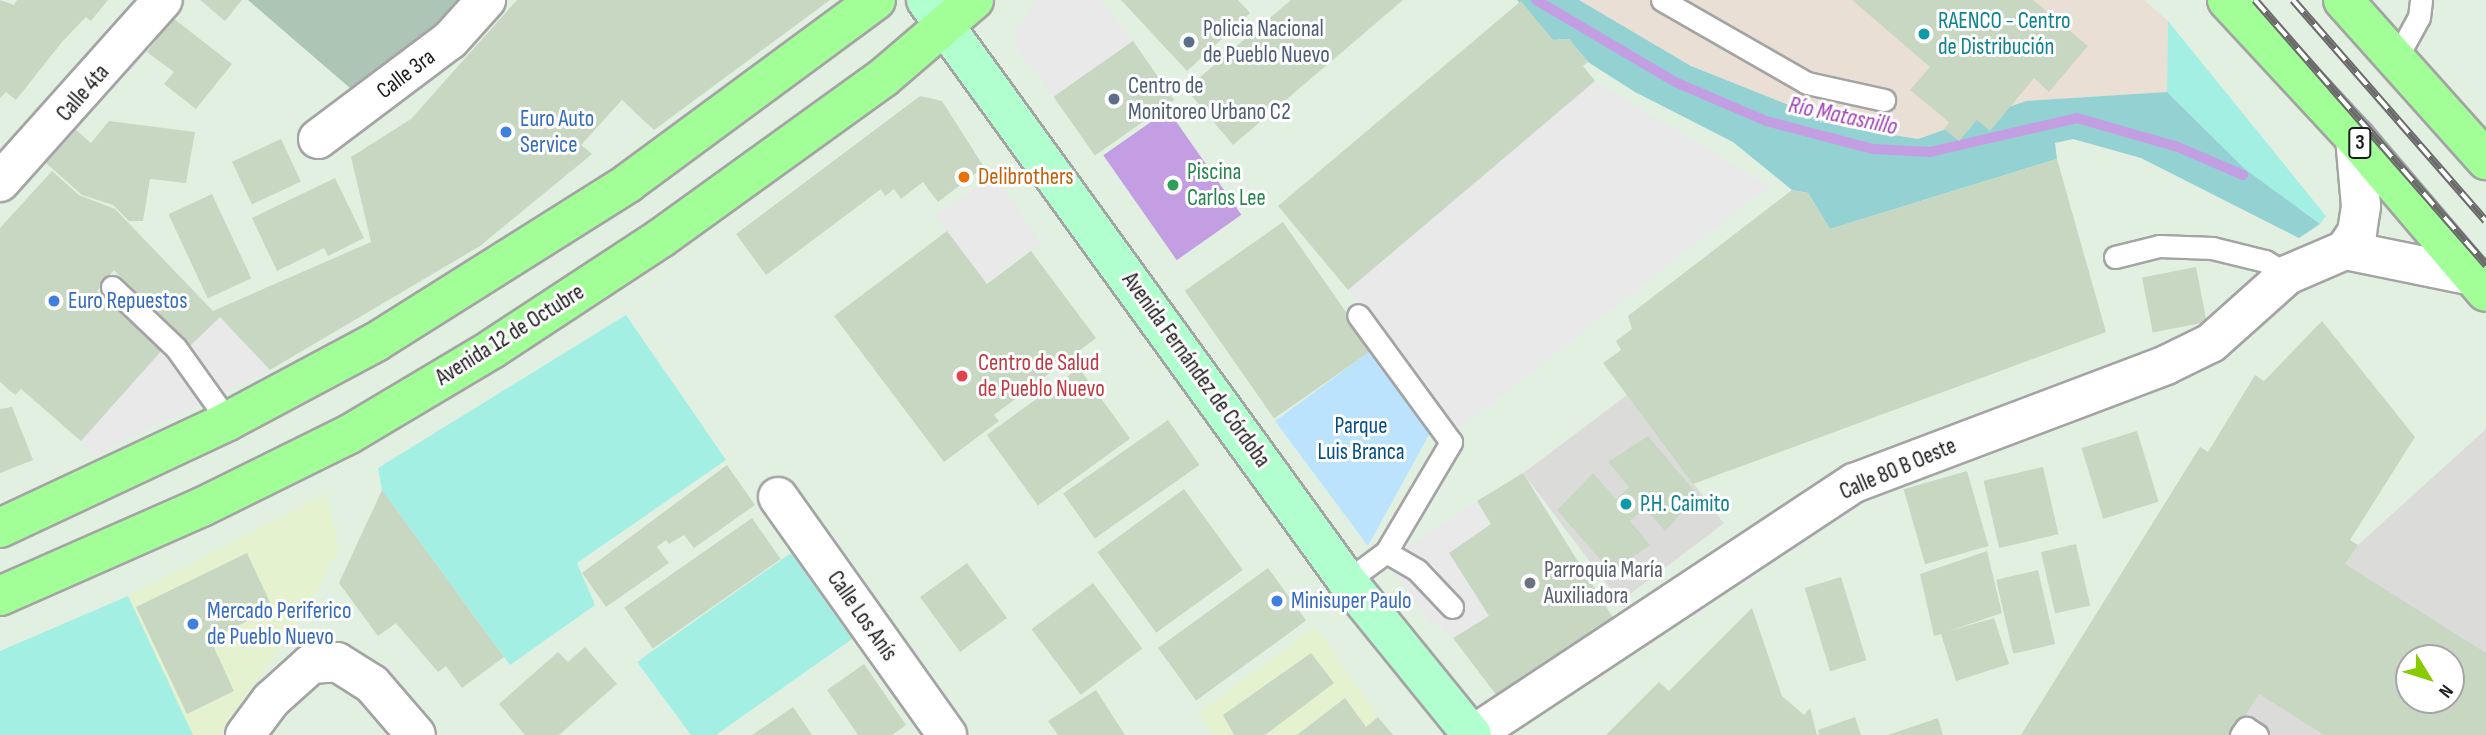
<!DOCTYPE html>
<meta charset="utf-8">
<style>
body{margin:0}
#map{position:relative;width:2486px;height:735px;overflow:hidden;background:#e2f0e2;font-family:"Sofia Sans Condensed",sans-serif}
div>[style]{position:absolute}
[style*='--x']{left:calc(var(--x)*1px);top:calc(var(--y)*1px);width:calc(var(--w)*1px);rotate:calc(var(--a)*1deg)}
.residential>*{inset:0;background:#dbdcda;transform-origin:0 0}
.commercial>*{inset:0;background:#e5f2d0}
.industrial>*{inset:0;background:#e9dfd4}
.construction>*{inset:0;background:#adc5b5}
.grass>*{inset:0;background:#a3efe3}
.forest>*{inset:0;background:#93d1d3}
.park>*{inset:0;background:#bbe3fe}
.parking>*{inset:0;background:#e9e9e9;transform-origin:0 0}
.water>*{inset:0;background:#c49ee2;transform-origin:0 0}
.stream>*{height:10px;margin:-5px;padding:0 5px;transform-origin:5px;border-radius:5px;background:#c49ee2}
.building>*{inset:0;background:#c7d7c2;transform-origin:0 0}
.roads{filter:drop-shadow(2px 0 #a4a4a4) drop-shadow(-2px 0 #a4a4a4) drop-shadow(0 2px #a4a4a4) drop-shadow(0 -2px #a4a4a4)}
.service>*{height:21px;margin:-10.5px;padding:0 10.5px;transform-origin:10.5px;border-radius:10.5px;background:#fff}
.minor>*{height:38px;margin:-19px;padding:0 19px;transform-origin:19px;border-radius:19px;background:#fff}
.secondary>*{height:38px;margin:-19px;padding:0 19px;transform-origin:19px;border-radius:19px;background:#b1ffcf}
.primary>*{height:38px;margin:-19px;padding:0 19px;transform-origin:19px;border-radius:19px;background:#a2ff98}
.rail>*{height:8px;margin-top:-4px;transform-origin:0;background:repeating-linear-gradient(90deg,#fff 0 16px,#6b6b6b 0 32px);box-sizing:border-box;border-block:2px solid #6b6b6b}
.dots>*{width:19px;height:19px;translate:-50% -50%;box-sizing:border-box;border:4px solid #fff;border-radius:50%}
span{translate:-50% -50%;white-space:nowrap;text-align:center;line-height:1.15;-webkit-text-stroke:6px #fff;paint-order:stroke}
.shield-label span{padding:2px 5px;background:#fff;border:2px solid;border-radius:5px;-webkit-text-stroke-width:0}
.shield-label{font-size:21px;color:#1d1d1d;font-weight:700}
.culture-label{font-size:23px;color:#0d838f}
.left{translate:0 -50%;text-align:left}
.service-label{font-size:23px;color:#4e5e75}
.street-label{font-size:23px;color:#1d1d1d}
.shop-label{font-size:23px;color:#366cbe}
.leisure-label{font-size:23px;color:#27864d}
.food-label{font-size:23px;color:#c56008}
.health-label{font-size:23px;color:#be3a42}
.park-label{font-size:23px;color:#014f85}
.worship-label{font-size:23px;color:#5b616d}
.water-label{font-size:24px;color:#a241b6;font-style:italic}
.north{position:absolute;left:2395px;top:644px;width:70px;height:70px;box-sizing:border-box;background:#fff;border:2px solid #a5a5a5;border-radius:50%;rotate:128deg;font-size:19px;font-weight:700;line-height:28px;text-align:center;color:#1d1d1d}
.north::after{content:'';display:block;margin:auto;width:24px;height:32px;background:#88cb00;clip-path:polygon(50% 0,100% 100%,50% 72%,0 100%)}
</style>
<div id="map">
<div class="residential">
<div style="left:1627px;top:395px;width:161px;height:130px;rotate:53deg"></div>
<div style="clip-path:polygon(evenodd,2486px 429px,2486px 735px,2021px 735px,2200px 447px,2358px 545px,2486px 429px,2409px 658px,2451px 658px,2451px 700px,2409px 700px,2409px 658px)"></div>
</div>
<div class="commercial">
<div style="clip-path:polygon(327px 493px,339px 549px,306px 612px,218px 735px,193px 735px,128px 596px)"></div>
<div style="clip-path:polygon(1316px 626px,1378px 717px,1356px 735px,1214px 735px,1198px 713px)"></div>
</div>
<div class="industrial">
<div style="clip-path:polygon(1579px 0,2144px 0,2168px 21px,2167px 92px,2026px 101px,1918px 139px,1844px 127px,1691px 66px)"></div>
</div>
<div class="construction">
<div style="clip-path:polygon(248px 0,459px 0,424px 37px,350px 88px)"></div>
</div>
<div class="grass">
<div style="clip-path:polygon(2168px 21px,2326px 216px,2320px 224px,2245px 169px,2167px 92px)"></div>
<div style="clip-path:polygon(626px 315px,726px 460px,577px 563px,595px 605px,510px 665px,382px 490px,378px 468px)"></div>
<div style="clip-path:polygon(791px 553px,852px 639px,716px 735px,691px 735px,637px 662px)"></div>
<div style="clip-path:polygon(128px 596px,193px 735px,0 735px,0 651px)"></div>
</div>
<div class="forest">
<div style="clip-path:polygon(1517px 0,1579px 0,1691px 66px,1844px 127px,1918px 139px,2026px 101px,2167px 92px,2245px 169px,2320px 224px,2299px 238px,2141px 158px,2073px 139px,2055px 143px,2057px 159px,1830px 229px,1808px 193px,1792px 190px,1733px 142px,1635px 92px,1588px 62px,1569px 39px,1553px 40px)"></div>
</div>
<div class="park">
<div style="clip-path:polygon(1369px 352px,1430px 433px,1368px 546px,1275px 421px)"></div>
</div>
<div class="parking">
<div style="clip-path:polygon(1038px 0,1099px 0,1133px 41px,1054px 98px,1016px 47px,1015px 28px)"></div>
<div style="clip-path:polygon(1595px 81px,1769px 186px,1456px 431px,1348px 290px)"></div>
<div style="left:994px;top:175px;width:83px;height:71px;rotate:55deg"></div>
<div style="clip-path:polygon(220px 317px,270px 370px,96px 455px,81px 441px,163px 349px,189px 347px)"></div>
<div style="clip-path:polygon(1477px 501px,1491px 524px,1449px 554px,1489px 616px,1451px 639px,1438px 622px,1430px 623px,1393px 570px,1406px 548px)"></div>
</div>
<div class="water">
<div style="left:1168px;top:110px;width:128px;height:79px;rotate:55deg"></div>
</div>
<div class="stream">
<div style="--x:1536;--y:0;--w:161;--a:30.5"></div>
<div style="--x:1675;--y:82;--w:99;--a:23.2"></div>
<div style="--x:1766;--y:121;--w:111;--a:14.7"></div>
<div style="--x:1873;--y:149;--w:57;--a:3"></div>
<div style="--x:1930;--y:152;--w:151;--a:-13"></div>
<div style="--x:2077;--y:118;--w:105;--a:16"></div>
<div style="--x:2178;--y:147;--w:71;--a:23.3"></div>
</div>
<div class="building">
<div style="clip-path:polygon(0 0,14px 5px,17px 0,108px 0,91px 21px,86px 17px,62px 42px,16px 100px,6px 92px,0 98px)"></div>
<div style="clip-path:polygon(200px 0,242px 0,225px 21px)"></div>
<div style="clip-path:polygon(517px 0,830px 0,654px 130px,622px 100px,581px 145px,592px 154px,480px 246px,270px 370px,220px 317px,189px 347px,114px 270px,97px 291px,163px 349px,81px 441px,21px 389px,15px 395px,0 382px,0 228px,52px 171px,79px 195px,115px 209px,213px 311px,371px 242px,351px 157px,411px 119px)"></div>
<div style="clip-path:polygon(1121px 0,1238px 0,1250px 13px,1187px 71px)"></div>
<div style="clip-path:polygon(1291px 0,1403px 0,1233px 145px,1186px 89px)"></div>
<div style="clip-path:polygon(1852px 0,2033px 0,2088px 46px,2049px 92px,2034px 78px,1990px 131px,1977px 120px,1959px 141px,1944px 129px,1949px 122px,1910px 90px,1930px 67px)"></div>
<div style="clip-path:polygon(1521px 1px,1553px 40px,1569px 39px,1588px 62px,1583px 66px,1595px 81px,1348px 290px,1278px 206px)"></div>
<div style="clip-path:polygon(173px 18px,232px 64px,196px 109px,164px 84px,174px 72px,147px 52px)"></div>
<div style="left:1133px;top:41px;width:72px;height:97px;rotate:55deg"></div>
<div style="clip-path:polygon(920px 96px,942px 101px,984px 167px,938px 202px,923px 182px,901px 199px,894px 189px,885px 196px,881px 189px,766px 275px,736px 234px)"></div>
<div style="clip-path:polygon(109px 121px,195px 132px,186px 183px,150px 179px,143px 221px,129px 221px,113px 205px,82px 195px,46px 163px,76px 130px,91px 143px)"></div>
<div style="left:281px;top:139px;width:47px;height:54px;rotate:65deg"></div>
<div style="clip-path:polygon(2057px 159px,2106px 332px,1693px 484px,1603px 363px,1621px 350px,1616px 341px,1632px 329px,1628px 316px,1792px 190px,1808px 193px,1830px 229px)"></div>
<div style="clip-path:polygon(335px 178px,364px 238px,328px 256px,324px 248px,277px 271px,252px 218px)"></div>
<div style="left:212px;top:194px;width:93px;height:48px;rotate:65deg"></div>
<div style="left:1283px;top:222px;width:156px;height:120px;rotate:55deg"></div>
<div style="clip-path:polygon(947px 231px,987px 284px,1031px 251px,1096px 338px,994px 415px,999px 421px,944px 462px,834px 316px)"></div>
<div style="left:2196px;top:267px;width:56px;height:55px;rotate:79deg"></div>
<div style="clip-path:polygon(evenodd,2322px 321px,2415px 437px,2350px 540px,2358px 545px,2345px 564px,2486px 653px,2486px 735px,2324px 735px,2259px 694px,2233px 735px,2021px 735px,2200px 447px,2208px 452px,2255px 375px,2264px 381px,2322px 321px,2409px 658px,2451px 658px,2451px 700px,2409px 700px,2409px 658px)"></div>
<div style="left:1079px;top:368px;width:87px;height:114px;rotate:54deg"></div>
<div style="clip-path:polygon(12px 407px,33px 460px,0 473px,0 409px)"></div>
<div style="left:1168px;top:420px;width:55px;height:128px;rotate:55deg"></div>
<div style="left:2137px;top:431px;width:74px;height:58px;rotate:73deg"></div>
<div style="clip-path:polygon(1648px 436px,1698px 495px,1665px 531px,1645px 508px,1630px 521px,1650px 545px,1611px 572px,1557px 510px,1593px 473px,1616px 499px,1629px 487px,1608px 462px)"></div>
<div style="clip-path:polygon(727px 465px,755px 505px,694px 548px,684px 535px,669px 544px,666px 540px,657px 547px,669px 563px,606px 607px,582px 573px)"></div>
<div style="left:2043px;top:467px;width:69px;height:61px;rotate:77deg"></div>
<div style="left:1967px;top:471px;width:78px;height:66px;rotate:74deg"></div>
<div style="clip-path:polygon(1523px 473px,1615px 621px,1497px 696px,1453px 638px,1489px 616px,1449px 553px,1491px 524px,1477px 501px)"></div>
<div style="left:1184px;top:489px;width:100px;height:107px;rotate:54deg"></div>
<div style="clip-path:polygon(382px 490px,504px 657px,462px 688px,446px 666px,438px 672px,396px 623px,378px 636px,339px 583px)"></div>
<div style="left:752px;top:518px;width:50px;height:156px;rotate:55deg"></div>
<div style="left:2076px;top:544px;width:63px;height:36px;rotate:77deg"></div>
<div style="clip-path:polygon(1987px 551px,2002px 613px,1949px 631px,1994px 618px,2009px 664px,1956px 681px,1941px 634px,1934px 636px,1920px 574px)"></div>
<div style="clip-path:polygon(247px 553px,273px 609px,210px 639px,234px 691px,187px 714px,136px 607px)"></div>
<div style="left:967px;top:563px;width:68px;height:58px;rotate:54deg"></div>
<div style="left:1268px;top:568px;width:65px;height:136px;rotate:54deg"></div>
<div style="left:2038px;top:570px;width:76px;height:43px;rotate:77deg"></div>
<div style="left:1841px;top:577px;width:87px;height:38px;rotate:73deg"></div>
<div style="left:1093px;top:583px;width:82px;height:77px;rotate:53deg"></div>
<div style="clip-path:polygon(1752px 608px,1782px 696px,1804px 715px,1810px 708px,1817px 735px,1606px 735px,1659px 682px,1669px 691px)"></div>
<div style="clip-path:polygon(585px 647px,617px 684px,559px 735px,525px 735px,499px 704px,558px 652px,568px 662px)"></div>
<div style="clip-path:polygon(1311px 653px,1334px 683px,1265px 735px,1234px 735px,1223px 715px)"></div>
<div style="clip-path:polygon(864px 664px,906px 725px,892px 735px,858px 735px,827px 690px)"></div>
<div style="clip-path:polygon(1096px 690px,1125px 735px,1058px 735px,1048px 721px)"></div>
<div style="clip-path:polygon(1345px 698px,1366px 727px,1378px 717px,1393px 735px,1297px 735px)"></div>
<div style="clip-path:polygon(793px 707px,812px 735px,752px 735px)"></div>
<div style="clip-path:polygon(1855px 717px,1861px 735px,1819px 735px,1818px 730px)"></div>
<div style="clip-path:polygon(1938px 718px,1943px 735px,1888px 735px)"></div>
</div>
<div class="roads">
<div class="service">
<div style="--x:1662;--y:0;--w:167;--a:29.8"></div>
<div style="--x:1807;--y:83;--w:79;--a:12.4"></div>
<div style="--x:2396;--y:59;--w:48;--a:-61.3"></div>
<div style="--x:2419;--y:17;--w:17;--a:-83"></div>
<div style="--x:2115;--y:257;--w:45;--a:-14"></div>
<div style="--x:2159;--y:246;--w:53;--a:2.2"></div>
<div style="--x:2212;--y:248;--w:55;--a:13.8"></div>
<div style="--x:2265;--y:261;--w:26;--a:32"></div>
<div style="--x:112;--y:287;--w:88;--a:43.6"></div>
<div style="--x:176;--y:348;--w:90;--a:54.5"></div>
<div style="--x:1386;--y:552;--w:36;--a:30"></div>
<div style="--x:1417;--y:570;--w:51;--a:46.6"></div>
<div style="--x:1347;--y:581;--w:49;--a:-36.6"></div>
<div style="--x:1386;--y:552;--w:128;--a:-59.4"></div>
<div style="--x:1451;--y:442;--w:157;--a:-126.2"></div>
<div style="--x:2241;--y:735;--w:9;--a:-54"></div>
<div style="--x:2246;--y:728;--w:13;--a:32"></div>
</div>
<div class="minor">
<div style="--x:318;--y:139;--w:165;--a:-36.9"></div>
<div style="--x:450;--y:40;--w:54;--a:-48"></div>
<div style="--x:0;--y:182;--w:244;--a:-48.2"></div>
<div style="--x:2345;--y:250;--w:22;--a:-56"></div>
<div style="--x:2357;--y:232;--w:26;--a:-81"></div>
<div style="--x:2361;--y:206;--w:68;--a:-95"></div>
<div style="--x:778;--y:497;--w:292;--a:54.6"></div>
<div style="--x:245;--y:735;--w:44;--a:-53.4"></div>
<div style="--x:271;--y:700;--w:54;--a:-42"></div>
<div style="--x:311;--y:664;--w:26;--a:-4"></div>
<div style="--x:337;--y:662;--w:41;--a:32.2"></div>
<div style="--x:372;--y:684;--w:67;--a:49.2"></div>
<div style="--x:1473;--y:735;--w:457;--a:-33.5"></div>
<div style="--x:1854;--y:483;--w:334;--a:-20.7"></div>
<div style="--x:2166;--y:365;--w:50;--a:-26.1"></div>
<div style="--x:2211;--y:343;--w:102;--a:-41.8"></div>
<div style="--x:2287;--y:275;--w:63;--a:-23.3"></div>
<div style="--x:2345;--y:250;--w:131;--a:11.5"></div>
</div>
<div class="secondary">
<div style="--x:926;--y:0;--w:717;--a:54.07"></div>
<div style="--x:1347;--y:581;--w:198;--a:50.9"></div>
</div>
<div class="primary">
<div style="--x:2227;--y:0;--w:188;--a:47.2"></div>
<div style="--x:2355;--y:138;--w:202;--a:49.6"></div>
<div style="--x:2343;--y:0;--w:215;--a:48.2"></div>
<div style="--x:0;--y:528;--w:252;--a:-25.1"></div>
<div style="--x:228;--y:421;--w:168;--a:-28.1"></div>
<div style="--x:376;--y:342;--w:298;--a:-32.2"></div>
<div style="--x:628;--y:183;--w:308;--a:-36.4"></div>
<div style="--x:0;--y:596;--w:221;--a:-23.8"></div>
<div style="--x:202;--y:507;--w:163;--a:-26.3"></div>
<div style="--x:348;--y:435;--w:168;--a:-30.8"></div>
<div style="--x:492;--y:349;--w:202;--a:-33.3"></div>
<div style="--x:661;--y:238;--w:274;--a:-35.8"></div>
<div style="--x:883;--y:78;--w:120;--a:-40.6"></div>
</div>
</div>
<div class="rail">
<div style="--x:2255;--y:0;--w:352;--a:48.9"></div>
<div style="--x:2293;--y:0;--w:293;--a:48.9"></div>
</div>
<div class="dots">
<div style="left:1924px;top:34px;background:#0f9aa8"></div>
<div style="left:1189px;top:42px;background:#5c6f8a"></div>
<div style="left:1114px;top:99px;background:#5c6f8a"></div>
<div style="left:506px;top:132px;background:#3f7fe0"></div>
<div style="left:964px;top:177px;background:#e8710a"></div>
<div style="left:1173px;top:185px;background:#2e9e5b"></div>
<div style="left:54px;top:301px;background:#3f7fe0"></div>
<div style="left:962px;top:376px;background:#e0444e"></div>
<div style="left:1626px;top:504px;background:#0f9aa8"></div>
<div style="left:1530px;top:583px;background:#6b7280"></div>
<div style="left:1277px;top:601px;background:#3f7fe0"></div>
<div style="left:193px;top:624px;background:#3f7fe0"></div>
</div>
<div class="shield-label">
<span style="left:2360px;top:143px">3</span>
</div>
<div class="culture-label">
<span class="left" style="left:1938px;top:34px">RAENCO - Centro<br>de Distribución</span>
<span class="left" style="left:1640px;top:504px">P.H. Caimito</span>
</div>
<div class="service-label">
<span class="left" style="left:1203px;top:42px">Policia Nacional<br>de Pueblo Nuevo</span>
<span class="left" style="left:1128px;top:99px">Centro de<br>Monitoreo Urbano C2</span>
</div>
<div class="street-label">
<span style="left:406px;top:74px;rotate:-37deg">Calle 3ra</span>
<span style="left:83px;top:93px;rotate:-49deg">Calle 4ta</span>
<span style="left:510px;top:335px;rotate:-32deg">Avenida 12 de Octubre</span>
<span style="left:1196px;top:370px;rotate:54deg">Avenida Fernández de Córdoba</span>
<span style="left:1898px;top:469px;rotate:-23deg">Calle 80 B Oeste</span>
<span style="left:862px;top:616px;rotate:55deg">Calle Los Anís</span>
</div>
<div class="shop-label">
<span class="left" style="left:520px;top:132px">Euro Auto<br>Service</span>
<span class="left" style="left:68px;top:301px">Euro Repuestos</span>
<span class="left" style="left:1291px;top:601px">Minisuper Paulo</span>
<span class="left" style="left:207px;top:624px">Mercado Periferico<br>de Pueblo Nuevo</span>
</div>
<div class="leisure-label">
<span class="left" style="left:1187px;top:185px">Piscina<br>Carlos Lee</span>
</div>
<div class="food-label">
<span class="left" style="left:978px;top:177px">Delibrothers</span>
</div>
<div class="health-label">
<span class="left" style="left:978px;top:376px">Centro de Salud<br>de Pueblo Nuevo</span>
</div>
<div class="park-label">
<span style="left:1361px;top:439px">Parque<br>Luis Branca</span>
</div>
<div class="worship-label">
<span class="left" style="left:1544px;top:583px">Parroquia María<br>Auxiliadora</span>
</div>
<div class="water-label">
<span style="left:1843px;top:116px;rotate:12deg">Río Matasnillo</span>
</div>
<div class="north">N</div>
</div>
